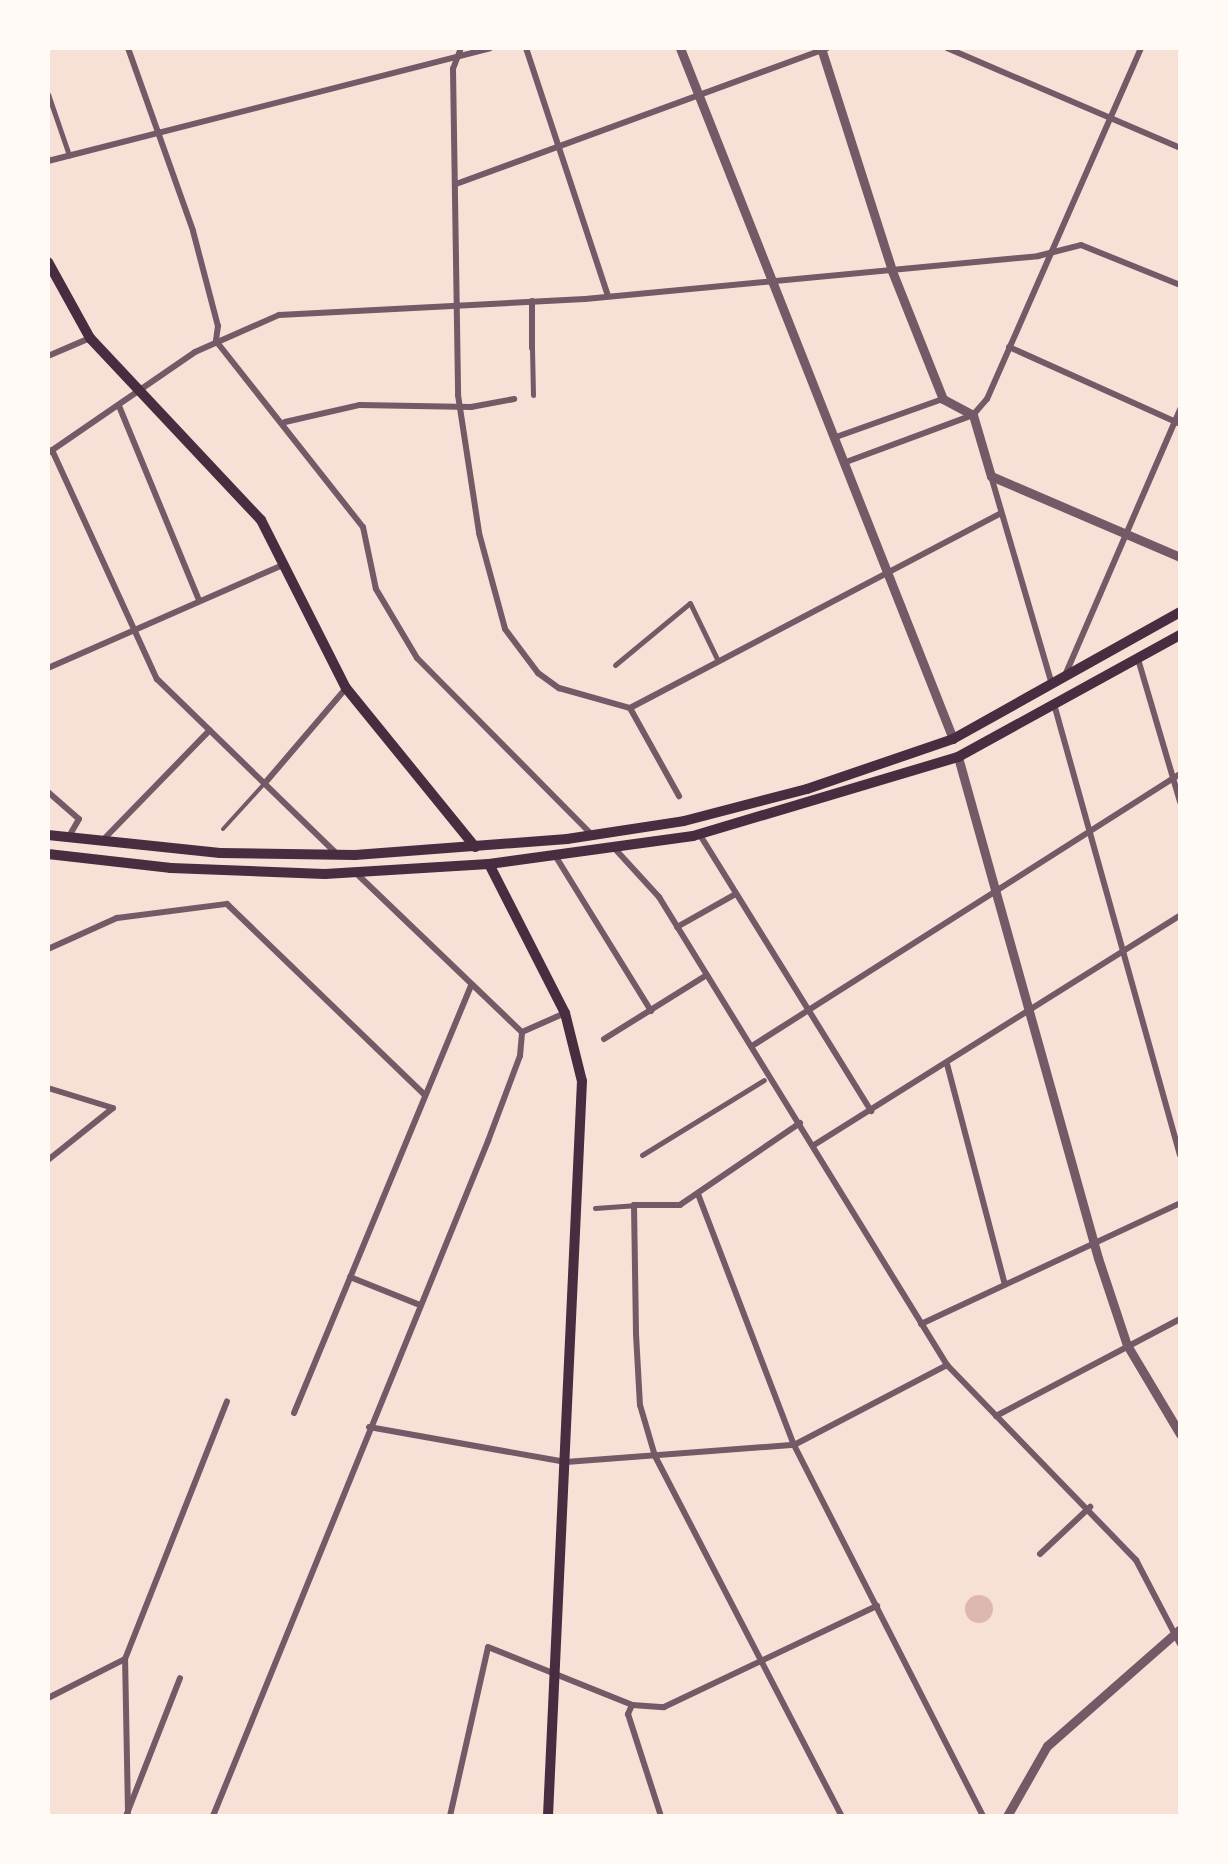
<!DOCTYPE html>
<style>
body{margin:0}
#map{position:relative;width:1228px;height:1864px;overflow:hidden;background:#f7e1d7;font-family:Lato,sans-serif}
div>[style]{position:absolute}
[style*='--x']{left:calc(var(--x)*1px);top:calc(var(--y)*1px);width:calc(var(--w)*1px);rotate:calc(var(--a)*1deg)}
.water>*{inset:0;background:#dcb8b0}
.round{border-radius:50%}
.service>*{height:4px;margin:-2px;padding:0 2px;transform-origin:2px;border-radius:2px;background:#755966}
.pedestrian>*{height:5px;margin:-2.5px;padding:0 2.5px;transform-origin:2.5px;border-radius:2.5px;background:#755966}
.minor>*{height:6px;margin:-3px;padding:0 3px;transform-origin:3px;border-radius:3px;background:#755966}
.tertiary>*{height:9px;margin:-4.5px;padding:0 4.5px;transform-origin:4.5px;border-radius:4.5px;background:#755966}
.secondary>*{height:10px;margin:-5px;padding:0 5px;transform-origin:5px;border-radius:5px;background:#4a2c40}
.primary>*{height:10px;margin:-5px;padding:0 5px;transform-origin:5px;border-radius:5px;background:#4a2c40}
span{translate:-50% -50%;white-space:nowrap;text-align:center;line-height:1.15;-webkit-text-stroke:9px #fffaf5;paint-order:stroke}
.frame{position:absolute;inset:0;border:50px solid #fffaf5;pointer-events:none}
</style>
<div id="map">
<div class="water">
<div class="round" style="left:965px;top:1595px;width:28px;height:28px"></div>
</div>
<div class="service">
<div style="--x:223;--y:829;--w:61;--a:-47.7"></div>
</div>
<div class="pedestrian">
<div style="--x:48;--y:94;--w:65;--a:71"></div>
<div style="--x:532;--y:348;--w:47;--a:88.8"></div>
<div style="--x:615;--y:665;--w:97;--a:-39.6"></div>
<div style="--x:690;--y:603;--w:64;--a:64.2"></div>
<div style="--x:642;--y:1155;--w:143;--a:-31.6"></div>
<div style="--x:595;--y:1208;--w:39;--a:-4"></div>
</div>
<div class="minor">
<div style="--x:128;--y:48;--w:194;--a:70.4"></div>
<div style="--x:193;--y:231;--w:98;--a:75.3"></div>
<div style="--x:218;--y:326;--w:15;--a:98"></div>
<div style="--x:216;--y:341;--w:237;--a:51.7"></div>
<div style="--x:363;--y:527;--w:63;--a:78.2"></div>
<div style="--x:376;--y:589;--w:80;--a:59.3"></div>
<div style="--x:417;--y:658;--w:249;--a:45.3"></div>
<div style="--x:461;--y:48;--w:22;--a:111"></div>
<div style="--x:453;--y:69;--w:326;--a:89.1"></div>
<div style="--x:458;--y:395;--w:140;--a:81.3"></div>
<div style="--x:479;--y:533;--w:99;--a:74.8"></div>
<div style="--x:505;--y:629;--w:55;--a:53.1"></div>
<div style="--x:538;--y:673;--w:26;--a:36"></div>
<div style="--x:559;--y:688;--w:74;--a:15.7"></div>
<div style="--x:526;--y:48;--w:261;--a:71.7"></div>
<div style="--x:947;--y:48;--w:254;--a:23.2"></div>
<div style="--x:48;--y:161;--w:456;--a:-14.3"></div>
<div style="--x:456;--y:184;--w:395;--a:-20.1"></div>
<div style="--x:532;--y:301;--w:47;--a:90"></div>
<div style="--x:1009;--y:347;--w:188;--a:24.2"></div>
<div style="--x:48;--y:356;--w:46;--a:-23.2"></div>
<div style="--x:119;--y:406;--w:208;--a:67.6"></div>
<div style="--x:285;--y:422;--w:77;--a:-12.8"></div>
<div style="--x:360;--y:405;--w:111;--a:1"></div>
<div style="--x:471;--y:407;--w:44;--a:-10.5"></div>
<div style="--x:836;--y:437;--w:114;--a:-19.6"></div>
<div style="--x:52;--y:450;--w:252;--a:65.4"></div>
<div style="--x:157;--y:679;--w:251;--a:44.2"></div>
<div style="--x:48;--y:453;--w:178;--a:-34.5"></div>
<div style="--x:195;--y:352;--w:92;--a:-23.8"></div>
<div style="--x:279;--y:315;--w:306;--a:-3"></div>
<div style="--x:585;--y:299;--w:455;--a:-5.4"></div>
<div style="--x:1038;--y:256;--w:44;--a:-14.3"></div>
<div style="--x:1081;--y:245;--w:107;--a:22"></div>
<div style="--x:846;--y:462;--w:135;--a:-20.3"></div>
<div style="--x:973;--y:415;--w:21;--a:-49"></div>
<div style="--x:987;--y:399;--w:383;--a:-66.3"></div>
<div style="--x:991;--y:476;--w:214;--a:73.7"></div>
<div style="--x:1138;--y:659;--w:149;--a:73.6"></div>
<div style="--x:48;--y:668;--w:259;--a:-23.7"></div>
<div style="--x:1066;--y:673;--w:288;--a:-66.6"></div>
<div style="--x:1054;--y:704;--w:468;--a:74.4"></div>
<div style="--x:630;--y:708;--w:418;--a:-27.7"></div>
<div style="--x:630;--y:708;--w:101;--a:60.9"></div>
<div style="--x:265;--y:783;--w:125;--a:-49.5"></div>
<div style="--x:48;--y:792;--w:41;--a:41.1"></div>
<div style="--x:79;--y:819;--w:22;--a:120"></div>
<div style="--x:700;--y:835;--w:325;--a:58.2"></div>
<div style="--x:101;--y:842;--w:156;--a:-45.8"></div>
<div style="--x:616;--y:850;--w:64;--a:47.5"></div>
<div style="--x:659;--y:897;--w:550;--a:58.39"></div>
<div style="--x:947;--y:1365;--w:272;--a:45.9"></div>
<div style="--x:1136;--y:1560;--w:95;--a:62.4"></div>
<div style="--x:556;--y:857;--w:181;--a:58.3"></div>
<div style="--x:357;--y:874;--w:228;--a:43.8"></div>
<div style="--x:677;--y:927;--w:65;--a:-29.3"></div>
<div style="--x:48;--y:949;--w:76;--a:-24.2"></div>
<div style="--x:117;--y:918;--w:111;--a:-7.3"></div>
<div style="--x:227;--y:904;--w:275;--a:44"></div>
<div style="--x:522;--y:1032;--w:47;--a:-23.8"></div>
<div style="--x:604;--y:1039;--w:121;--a:-31.9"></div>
<div style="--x:752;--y:1046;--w:507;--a:-32.44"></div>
<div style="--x:947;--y:1064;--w:228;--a:75.3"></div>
<div style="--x:48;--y:1088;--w:68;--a:17.1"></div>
<div style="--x:800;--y:1123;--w:145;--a:145.7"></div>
<div style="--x:680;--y:1205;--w:46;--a:180"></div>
<div style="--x:634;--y:1205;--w:129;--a:89.1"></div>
<div style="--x:636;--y:1334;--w:71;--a:86.8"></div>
<div style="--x:640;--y:1405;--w:53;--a:73.6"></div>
<div style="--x:655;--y:1456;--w:406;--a:62.6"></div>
<div style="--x:814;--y:1145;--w:432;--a:-32.1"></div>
<div style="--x:48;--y:1160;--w:83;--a:-38.7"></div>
<div style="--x:698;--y:1194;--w:269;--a:69.1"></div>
<div style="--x:794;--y:1445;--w:416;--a:63"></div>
<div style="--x:350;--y:1277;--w:75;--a:21.8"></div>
<div style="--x:921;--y:1324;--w:286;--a:-25"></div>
<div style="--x:294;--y:1413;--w:463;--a:-67.5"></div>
<div style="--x:996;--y:1416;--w:208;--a:-27.8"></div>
<div style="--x:369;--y:1427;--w:200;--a:10.1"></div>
<div style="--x:566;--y:1462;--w:229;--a:-4.3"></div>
<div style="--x:794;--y:1445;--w:173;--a:-27.6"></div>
<div style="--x:1040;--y:1554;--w:69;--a:-43.2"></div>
<div style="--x:48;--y:1698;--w:86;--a:-26.9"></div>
<div style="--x:632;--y:1705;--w:10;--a:114"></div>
<div style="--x:628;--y:1714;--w:107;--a:72.1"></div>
<div style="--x:128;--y:1812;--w:153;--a:-91.1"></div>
<div style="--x:125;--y:1659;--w:277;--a:-68.4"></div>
<div style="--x:126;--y:1816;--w:148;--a:-68.6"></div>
<div style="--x:213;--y:1816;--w:729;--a:-67.83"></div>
<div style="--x:488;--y:1141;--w:91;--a:-69.4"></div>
<div style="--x:520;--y:1056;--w:24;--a:-85"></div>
<div style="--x:450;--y:1816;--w:173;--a:-77.3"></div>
<div style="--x:488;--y:1647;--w:155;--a:21.9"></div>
<div style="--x:632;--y:1705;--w:32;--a:4"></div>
<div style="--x:664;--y:1707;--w:236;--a:-25.4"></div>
</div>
<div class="tertiary">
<div style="--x:680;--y:48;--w:743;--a:68.44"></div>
<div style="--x:821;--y:48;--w:234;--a:72.3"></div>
<div style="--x:892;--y:271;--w:138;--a:68.3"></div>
<div style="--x:943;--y:399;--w:34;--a:28"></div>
<div style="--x:973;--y:415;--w:64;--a:73.6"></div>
<div style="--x:991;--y:476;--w:206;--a:23.2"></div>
<div style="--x:958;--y:757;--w:520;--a:74.39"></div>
<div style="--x:1098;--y:1258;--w:92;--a:71.6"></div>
<div style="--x:1127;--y:1345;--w:104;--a:59.2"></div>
<div style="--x:1007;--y:1816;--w:81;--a:-60.3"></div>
<div style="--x:1047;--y:1746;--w:177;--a:-41.3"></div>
</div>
<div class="secondary">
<div style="--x:48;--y:262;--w:87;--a:61.1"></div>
<div style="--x:90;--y:338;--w:250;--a:46.8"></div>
<div style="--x:261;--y:520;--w:188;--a:63.2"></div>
<div style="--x:346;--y:688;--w:205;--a:50.9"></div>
<div style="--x:489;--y:864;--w:167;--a:63"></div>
<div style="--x:565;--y:1013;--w:70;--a:76"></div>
<div style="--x:582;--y:1081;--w:736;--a:92.65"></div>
</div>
<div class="primary">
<div style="--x:48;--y:835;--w:173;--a:6"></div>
<div style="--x:220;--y:853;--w:135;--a:0.8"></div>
<div style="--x:355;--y:855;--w:213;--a:-4.3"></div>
<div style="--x:567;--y:839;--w:118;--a:-8.7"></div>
<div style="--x:684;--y:821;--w:127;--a:-14.6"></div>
<div style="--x:807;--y:789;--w:154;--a:-18.9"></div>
<div style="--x:953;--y:739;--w:260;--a:-29.2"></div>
<div style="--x:48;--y:854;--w:124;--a:6.5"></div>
<div style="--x:171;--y:868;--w:154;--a:2.2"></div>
<div style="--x:325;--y:874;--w:164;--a:-3.5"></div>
<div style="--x:489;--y:864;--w:206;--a:-7.8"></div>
<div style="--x:693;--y:836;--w:277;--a:-16.6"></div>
<div style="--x:958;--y:757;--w:253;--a:-28.8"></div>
</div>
<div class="frame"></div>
</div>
